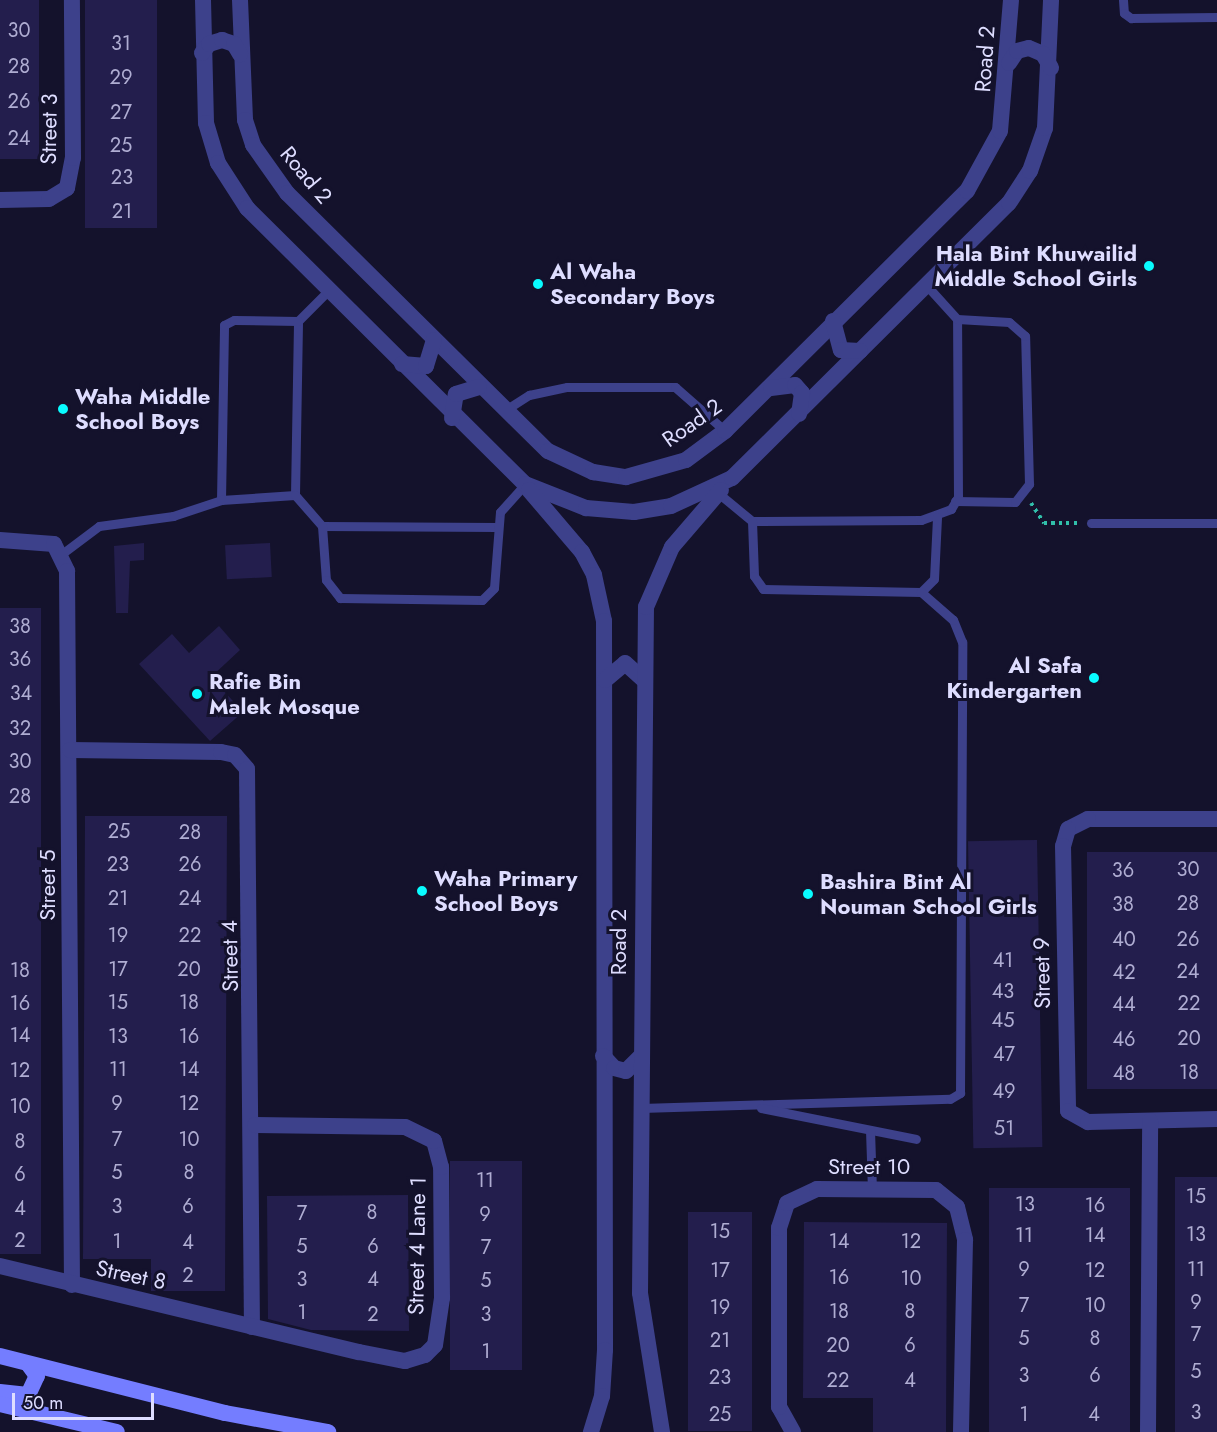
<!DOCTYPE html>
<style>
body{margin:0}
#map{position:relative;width:1217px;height:1432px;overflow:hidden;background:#14122c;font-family:Jost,sans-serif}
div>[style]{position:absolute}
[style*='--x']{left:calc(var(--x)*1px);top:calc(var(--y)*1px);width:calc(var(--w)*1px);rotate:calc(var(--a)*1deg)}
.building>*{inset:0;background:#231e4d;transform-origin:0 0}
.path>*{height:4px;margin-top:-2px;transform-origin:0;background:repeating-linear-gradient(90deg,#31bfaa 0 3px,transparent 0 7.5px)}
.service>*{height:9px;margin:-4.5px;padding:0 4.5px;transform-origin:4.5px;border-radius:4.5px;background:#3d418b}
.minor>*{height:16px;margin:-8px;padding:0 8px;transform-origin:8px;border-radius:8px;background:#3d418b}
.tertiary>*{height:16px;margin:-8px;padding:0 8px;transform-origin:8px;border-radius:8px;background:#3d418b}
.secondary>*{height:16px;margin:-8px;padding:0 8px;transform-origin:8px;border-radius:8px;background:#747dff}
.dots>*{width:16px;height:16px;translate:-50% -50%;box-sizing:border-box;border:3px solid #14122c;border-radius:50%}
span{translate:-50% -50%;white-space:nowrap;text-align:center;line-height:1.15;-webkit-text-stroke:6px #14122c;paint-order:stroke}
.number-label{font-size:20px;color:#afadd2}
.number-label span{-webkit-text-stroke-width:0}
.street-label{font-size:22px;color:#deddff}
.poi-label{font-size:22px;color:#deddff;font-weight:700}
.right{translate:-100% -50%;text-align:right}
.left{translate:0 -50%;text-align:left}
.scale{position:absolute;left:12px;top:1393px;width:142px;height:27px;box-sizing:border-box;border:3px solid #deddff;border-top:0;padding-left:8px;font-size:18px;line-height:21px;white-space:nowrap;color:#deddff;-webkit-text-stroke:4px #14122c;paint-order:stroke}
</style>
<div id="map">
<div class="building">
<div style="left:0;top:0;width:39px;height:159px"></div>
<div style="left:85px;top:0;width:72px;height:228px"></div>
<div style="clip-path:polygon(144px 543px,144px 560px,130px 561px,128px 613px,116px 613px,114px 546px)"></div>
<div style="left:270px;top:543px;width:34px;height:45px;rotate:87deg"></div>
<div style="left:0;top:608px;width:41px;height:646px"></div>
<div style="clip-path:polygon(219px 626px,240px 650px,211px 677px,243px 712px,210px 741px,139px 664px,172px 634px,189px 653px)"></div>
<div style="clip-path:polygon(85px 816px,227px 816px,225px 1291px,151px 1291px,151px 1259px,83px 1259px)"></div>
<div style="left:1037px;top:840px;width:307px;height:69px;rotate:89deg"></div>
<div style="left:1217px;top:852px;width:237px;height:130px;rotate:90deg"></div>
<div style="left:450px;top:1161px;width:72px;height:209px"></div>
<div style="left:1175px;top:1177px;width:42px;height:255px"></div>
<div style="left:989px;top:1188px;width:141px;height:244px"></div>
<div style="clip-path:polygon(408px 1195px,409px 1331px,311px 1330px,268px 1319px,267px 1196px)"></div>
<div style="left:688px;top:1212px;width:64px;height:219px"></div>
<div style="clip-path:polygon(804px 1222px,947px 1223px,946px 1432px,873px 1432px,873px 1398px,803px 1398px)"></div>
</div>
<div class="path">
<div style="--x:1031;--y:503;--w:24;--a:57"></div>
<div style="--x:1044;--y:523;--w:35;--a:0"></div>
</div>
<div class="service">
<div style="--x:1123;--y:0;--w:13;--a:86"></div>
<div style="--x:1124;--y:13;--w:9;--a:36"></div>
<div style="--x:1131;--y:18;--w:86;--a:-0.7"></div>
<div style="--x:504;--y:411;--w:30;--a:-33"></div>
<div style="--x:529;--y:395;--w:39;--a:-12"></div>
<div style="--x:567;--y:387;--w:108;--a:0"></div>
<div style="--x:675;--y:387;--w:67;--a:41.3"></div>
<div style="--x:718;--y:493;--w:44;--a:39.5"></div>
<div style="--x:752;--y:521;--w:169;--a:-0.3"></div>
<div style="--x:921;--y:520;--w:32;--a:-20"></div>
<div style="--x:951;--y:509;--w:14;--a:-60"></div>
<div style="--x:958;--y:497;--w:178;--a:-90.3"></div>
<div style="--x:957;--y:319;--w:43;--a:-132.2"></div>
<div style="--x:295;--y:495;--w:174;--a:-89"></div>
<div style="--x:298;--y:321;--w:45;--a:-45"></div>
<div style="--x:221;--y:500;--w:175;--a:-89"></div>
<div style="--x:224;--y:325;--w:11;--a:-27"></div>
<div style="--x:234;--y:320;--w:64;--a:0.9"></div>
<div style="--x:955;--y:501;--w:60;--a:1"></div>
<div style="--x:1015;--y:502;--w:23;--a:-52"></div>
<div style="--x:1029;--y:484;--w:148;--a:-91.5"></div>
<div style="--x:1025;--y:336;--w:21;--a:-139"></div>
<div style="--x:1009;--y:322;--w:52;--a:-176.7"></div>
<div style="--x:752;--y:521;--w:55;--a:87.9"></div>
<div style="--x:754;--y:576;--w:16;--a:55"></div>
<div style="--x:763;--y:589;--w:158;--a:1.1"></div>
<div style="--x:921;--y:592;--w:18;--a:-45"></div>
<div style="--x:934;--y:579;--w:62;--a:-87.2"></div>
<div style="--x:1091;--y:523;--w:126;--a:0"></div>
<div style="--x:322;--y:526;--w:175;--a:0.3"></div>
<div style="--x:63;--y:553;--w:45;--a:-36.9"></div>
<div style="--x:99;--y:526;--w:75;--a:-7.7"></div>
<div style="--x:173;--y:516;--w:51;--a:-18.4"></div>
<div style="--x:221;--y:500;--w:74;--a:-3.9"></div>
<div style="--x:295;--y:495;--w:41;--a:48.9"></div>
<div style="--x:322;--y:526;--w:54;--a:85.8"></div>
<div style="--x:326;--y:580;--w:23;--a:52"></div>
<div style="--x:340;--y:598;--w:142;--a:0.8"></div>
<div style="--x:482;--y:600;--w:17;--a:-45"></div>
<div style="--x:494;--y:588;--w:76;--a:-85.5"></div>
<div style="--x:500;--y:512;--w:38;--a:-48"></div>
<div style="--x:641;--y:1108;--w:309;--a:-1.7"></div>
<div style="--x:950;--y:1099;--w:12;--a:-31"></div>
<div style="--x:960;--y:1093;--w:451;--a:-89.7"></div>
<div style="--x:962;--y:642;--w:24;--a:-112"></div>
<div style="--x:953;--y:620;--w:43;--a:-138.8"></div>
<div style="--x:761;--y:1108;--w:158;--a:11.3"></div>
<div style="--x:870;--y:1130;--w:59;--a:88.1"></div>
</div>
<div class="minor">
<div style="--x:0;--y:200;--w:49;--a:-1.2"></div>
<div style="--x:49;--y:199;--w:21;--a:-31"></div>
<div style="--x:67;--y:188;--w:31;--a:-79"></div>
<div style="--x:73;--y:158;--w:158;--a:-90.4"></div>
<div style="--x:0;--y:540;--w:54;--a:4.2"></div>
<div style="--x:54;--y:544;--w:30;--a:64"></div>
<div style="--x:67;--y:571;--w:714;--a:89.6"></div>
<div style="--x:70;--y:750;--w:151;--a:0.8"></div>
<div style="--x:221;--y:752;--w:14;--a:12"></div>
<div style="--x:235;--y:755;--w:18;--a:49"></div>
<div style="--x:247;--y:769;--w:558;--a:89.49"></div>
<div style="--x:1217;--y:819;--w:129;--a:180"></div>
<div style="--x:1088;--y:819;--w:22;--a:153"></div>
<div style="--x:1068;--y:829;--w:18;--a:106"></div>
<div style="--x:1063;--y:846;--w:265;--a:88.9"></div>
<div style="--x:1068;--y:1111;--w:23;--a:29"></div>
<div style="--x:1088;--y:1122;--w:129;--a:-1.3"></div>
<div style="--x:0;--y:1266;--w:369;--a:13.5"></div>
<div style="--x:359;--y:1352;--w:47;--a:11.1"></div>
<div style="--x:405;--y:1361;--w:21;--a:-17"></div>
<div style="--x:425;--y:1355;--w:14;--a:-45"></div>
<div style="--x:435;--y:1345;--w:48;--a:-81.5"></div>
<div style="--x:442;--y:1298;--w:131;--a:-90.4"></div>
<div style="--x:441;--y:1167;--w:27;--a:-105"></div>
<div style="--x:434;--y:1141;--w:32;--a:-154"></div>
<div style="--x:405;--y:1127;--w:150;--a:-179.2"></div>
<div style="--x:793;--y:1432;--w:29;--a:-119"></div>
<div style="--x:779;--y:1407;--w:179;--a:-90"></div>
<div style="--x:779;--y:1228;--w:26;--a:-72"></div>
<div style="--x:787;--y:1203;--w:33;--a:-25"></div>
<div style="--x:817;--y:1189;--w:119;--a:0.5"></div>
<div style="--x:936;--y:1190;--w:27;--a:39"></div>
<div style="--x:957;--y:1207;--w:34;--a:76"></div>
<div style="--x:965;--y:1240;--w:192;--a:91.2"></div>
<div style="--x:1148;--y:1432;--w:311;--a:-89.6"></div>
</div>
<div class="tertiary">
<div style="--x:203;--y:0;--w:123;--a:88.6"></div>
<div style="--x:206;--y:123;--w:42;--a:73.3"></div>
<div style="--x:218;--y:163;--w:54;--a:57.2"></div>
<div style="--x:247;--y:208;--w:392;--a:44.8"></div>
<div style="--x:525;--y:484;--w:66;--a:21.5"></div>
<div style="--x:586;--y:508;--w:48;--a:4.8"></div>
<div style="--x:634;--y:512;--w:37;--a:-9"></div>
<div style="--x:671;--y:506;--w:67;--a:-24.7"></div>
<div style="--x:732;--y:478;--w:390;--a:-44.8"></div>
<div style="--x:1009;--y:203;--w:38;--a:-57"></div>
<div style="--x:1030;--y:171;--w:46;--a:-70.8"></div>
<div style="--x:1045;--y:128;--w:128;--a:-87.3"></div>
<div style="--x:240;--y:0;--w:120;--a:87.6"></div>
<div style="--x:245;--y:120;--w:26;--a:72"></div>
<div style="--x:253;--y:145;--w:59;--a:54.7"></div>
<div style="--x:287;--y:193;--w:367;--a:44.7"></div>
<div style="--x:548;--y:451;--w:50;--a:25"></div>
<div style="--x:593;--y:472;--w:33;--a:9"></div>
<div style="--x:626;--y:477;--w:62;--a:-15.8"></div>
<div style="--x:686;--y:460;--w:49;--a:-36.6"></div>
<div style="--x:725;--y:431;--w:341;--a:-44.8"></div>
<div style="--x:967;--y:191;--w:68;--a:-61.2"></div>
<div style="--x:1000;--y:131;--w:131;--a:-85.2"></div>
<div style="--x:202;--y:53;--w:11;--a:-52"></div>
<div style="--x:209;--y:44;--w:14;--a:-17"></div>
<div style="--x:222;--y:40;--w:13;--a:18"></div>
<div style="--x:234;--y:44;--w:12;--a:59"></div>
<div style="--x:1009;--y:63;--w:14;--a:-56"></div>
<div style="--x:1017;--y:51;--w:12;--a:-14"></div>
<div style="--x:1029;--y:48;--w:15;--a:23"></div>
<div style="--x:1043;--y:54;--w:16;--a:60"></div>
<div style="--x:833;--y:321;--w:30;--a:75"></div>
<div style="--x:841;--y:350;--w:19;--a:3"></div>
<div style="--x:402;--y:364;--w:24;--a:5"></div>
<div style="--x:426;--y:366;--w:27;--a:-73"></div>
<div style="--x:771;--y:388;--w:24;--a:-7"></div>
<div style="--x:795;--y:385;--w:11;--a:49"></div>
<div style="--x:802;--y:393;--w:21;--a:98"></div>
<div style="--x:452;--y:418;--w:24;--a:-81"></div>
<div style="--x:456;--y:394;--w:24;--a:-17"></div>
<div style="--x:529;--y:490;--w:82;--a:49.5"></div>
<div style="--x:582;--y:552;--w:26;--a:62"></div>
<div style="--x:594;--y:575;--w:47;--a:77.7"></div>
<div style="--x:604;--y:621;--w:729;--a:89.92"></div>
<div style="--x:605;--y:1350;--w:46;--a:93.7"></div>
<div style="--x:602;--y:1396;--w:38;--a:107"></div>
<div style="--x:605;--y:680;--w:26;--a:-40"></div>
<div style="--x:625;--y:663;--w:25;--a:42"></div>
<div style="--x:603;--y:1056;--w:16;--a:47"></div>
<div style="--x:614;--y:1068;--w:12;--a:14"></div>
<div style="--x:626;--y:1071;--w:21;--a:-45"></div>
<div style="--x:662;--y:1432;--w:141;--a:-99"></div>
<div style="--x:640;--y:1293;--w:686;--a:-89.5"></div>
<div style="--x:646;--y:607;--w:65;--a:-66.6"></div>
<div style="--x:672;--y:547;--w:75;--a:-49.3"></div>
</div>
<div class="secondary">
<div style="--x:0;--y:1356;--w:232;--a:14.2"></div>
<div style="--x:225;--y:1413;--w:105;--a:10.5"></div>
<div style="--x:0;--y:1392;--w:28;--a:6"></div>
<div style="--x:28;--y:1395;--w:21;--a:-65"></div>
<div style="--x:37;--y:1376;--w:14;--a:-126"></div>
<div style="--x:0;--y:1404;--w:120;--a:13.5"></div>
</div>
<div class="dots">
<div style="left:1149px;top:266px;background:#09fbff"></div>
<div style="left:538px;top:284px;background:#09fbff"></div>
<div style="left:63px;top:409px;background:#09fbff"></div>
<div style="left:1094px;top:678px;background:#09fbff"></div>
<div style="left:197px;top:694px;background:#09fbff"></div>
<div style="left:422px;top:891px;background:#09fbff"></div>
<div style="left:808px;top:894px;background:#09fbff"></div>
</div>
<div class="number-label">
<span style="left:19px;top:30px">30</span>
<span style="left:121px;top:43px">31</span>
<span style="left:19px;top:66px">28</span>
<span style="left:121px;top:77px">29</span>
<span style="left:19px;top:101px">26</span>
<span style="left:121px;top:112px">27</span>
<span style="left:19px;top:138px">24</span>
<span style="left:121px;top:145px">25</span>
<span style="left:122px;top:177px">23</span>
<span style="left:122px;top:211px">21</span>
<span style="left:20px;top:626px">38</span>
<span style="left:20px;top:659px">36</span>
<span style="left:21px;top:693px">34</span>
<span style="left:20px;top:728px">32</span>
<span style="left:20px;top:761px">30</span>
<span style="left:20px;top:796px">28</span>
<span style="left:119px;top:831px">25</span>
<span style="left:190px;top:832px">28</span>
<span style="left:118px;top:864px">23</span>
<span style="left:190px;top:864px">26</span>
<span style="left:1188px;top:869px">30</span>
<span style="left:1123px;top:870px">36</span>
<span style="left:118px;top:898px">21</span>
<span style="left:190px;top:898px">24</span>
<span style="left:1188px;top:903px">28</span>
<span style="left:1123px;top:904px">38</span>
<span style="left:118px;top:935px">19</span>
<span style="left:190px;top:935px">22</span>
<span style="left:1124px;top:939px">40</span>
<span style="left:1188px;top:939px">26</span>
<span style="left:1003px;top:960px">41</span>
<span style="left:118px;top:969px">17</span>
<span style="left:189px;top:969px">20</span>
<span style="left:20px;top:970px">18</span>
<span style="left:1188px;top:971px">24</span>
<span style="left:1124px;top:972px">42</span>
<span style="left:1003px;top:991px">43</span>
<span style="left:118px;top:1002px">15</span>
<span style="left:189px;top:1002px">18</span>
<span style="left:20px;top:1003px">16</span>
<span style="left:1189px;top:1003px">22</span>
<span style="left:1124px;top:1004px">44</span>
<span style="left:1003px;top:1020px">45</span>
<span style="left:20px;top:1035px">14</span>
<span style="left:118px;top:1036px">13</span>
<span style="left:189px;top:1036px">16</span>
<span style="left:1189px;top:1038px">20</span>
<span style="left:1124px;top:1039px">46</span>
<span style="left:1004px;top:1054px">47</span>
<span style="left:118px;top:1069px">11</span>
<span style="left:189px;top:1069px">14</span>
<span style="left:20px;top:1070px">12</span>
<span style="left:1189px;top:1072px">18</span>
<span style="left:1124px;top:1073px">48</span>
<span style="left:1004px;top:1091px">49</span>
<span style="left:117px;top:1103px">9</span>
<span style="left:189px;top:1103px">12</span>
<span style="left:20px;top:1106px">10</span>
<span style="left:1004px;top:1128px">51</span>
<span style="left:117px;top:1139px">7</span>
<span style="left:189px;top:1139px">10</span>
<span style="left:20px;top:1141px">8</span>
<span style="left:117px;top:1172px">5</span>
<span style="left:189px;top:1172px">8</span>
<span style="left:20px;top:1174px">6</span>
<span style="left:485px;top:1180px">11</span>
<span style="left:1196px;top:1196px">15</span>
<span style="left:1025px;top:1204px">13</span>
<span style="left:1095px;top:1205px">16</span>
<span style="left:117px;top:1206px">3</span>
<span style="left:188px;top:1206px">6</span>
<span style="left:20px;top:1208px">4</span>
<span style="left:372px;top:1212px">8</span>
<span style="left:302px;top:1213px">7</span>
<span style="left:485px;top:1214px">9</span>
<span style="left:720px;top:1231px">15</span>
<span style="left:1196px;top:1234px">13</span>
<span style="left:1024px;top:1235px">11</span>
<span style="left:1095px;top:1235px">14</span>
<span style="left:20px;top:1240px">2</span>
<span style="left:117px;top:1241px">1</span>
<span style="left:839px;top:1241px">14</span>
<span style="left:911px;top:1241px">12</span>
<span style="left:188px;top:1242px">4</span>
<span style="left:302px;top:1246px">5</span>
<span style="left:373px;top:1246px">6</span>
<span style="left:486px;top:1247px">7</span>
<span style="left:1024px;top:1269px">9</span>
<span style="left:1196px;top:1269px">11</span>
<span style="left:720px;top:1270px">17</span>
<span style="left:1095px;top:1270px">12</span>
<span style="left:188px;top:1275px">2</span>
<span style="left:839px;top:1277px">16</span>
<span style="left:911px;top:1278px">10</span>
<span style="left:302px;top:1279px">3</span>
<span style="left:373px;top:1279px">4</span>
<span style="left:486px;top:1280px">5</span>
<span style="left:1196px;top:1302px">9</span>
<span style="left:1024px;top:1305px">7</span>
<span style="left:1095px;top:1305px">10</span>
<span style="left:720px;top:1307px">19</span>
<span style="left:839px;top:1311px">18</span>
<span style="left:910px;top:1311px">8</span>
<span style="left:302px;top:1312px">1</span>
<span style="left:373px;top:1314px">2</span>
<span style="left:486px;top:1314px">3</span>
<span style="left:1196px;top:1334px">7</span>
<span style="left:1024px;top:1338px">5</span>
<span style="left:1095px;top:1338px">8</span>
<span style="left:720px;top:1340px">21</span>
<span style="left:838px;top:1345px">20</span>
<span style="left:910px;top:1345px">6</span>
<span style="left:486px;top:1351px">1</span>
<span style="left:1196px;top:1371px">5</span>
<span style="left:1024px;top:1375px">3</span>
<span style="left:1095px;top:1375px">6</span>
<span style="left:720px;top:1377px">23</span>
<span style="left:838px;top:1380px">22</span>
<span style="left:910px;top:1380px">4</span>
<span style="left:1196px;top:1412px">3</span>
<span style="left:720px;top:1414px">25</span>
<span style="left:1024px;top:1414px">1</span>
<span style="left:1094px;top:1414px">4</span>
</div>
<div class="street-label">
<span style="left:985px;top:59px;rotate:-86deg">Road 2</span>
<span style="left:49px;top:129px;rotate:-89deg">Street 3</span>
<span style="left:306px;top:175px;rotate:50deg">Road 2</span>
<span style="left:692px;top:423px;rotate:-35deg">Road 2</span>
<span style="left:48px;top:885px;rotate:-90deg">Street 5</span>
<span style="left:619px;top:942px;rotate:-90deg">Road 2</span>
<span style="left:230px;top:956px;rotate:-91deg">Street 4</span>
<span style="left:1042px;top:973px;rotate:-91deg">Street 9</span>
<span style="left:869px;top:1167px">Street 10</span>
<span style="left:417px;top:1246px;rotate:-89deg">Street 4 Lane 1</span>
<span style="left:131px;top:1275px;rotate:12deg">Street 8</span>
</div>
<div class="poi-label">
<span class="right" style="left:1137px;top:266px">Hala Bint Khuwailid<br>Middle School Girls</span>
<span class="left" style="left:550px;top:284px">Al Waha<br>Secondary Boys</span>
<span class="left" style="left:75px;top:409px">Waha Middle<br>School Boys</span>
<span class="right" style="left:1082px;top:678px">Al Safa<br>Kindergarten</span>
<span class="left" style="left:209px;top:694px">Rafie Bin<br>Malek Mosque</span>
<span class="left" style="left:434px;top:891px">Waha Primary<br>School Boys</span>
<span class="left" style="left:820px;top:894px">Bashira Bint Al<br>Nouman School Girls</span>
</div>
<div class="scale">50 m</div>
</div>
